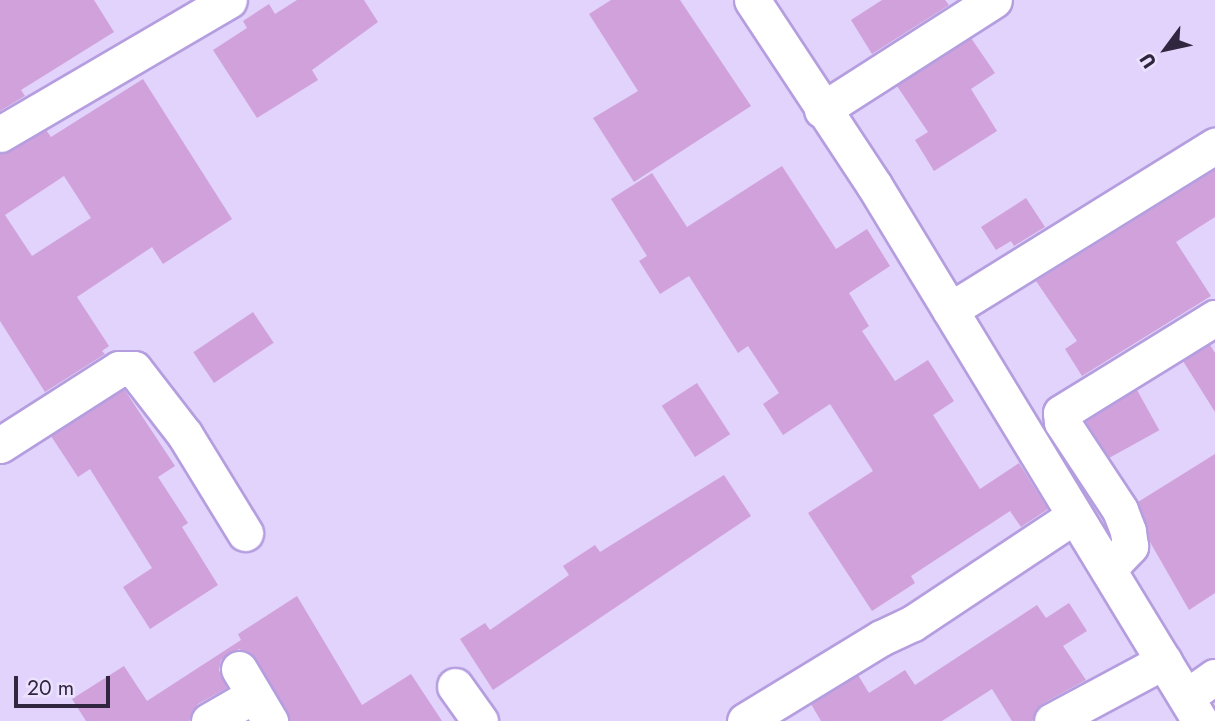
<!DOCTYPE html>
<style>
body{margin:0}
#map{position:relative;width:1215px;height:721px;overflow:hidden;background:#e1d3fb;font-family:Jost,sans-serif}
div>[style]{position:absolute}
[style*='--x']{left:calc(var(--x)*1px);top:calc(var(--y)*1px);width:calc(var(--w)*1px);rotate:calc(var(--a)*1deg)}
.building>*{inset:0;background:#d1a1db;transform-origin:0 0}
.roads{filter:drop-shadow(2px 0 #b59edf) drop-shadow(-2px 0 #b59edf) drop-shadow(0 2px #b59edf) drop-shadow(0 -2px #b59edf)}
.street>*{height:35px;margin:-17.5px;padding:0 17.5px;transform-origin:17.5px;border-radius:17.5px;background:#fff}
span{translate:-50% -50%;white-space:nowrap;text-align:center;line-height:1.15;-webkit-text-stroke:7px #ece2fe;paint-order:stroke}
.north{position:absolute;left:1131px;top:14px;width:70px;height:70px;-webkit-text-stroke:5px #ece2fe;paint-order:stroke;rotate:237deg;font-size:19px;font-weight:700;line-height:28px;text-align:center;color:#302640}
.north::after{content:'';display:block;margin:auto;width:24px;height:32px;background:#302640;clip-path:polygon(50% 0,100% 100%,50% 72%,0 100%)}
.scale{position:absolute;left:14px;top:676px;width:96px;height:32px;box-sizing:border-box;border:4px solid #302640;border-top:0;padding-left:9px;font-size:21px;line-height:24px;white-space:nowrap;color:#302640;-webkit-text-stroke:5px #ece2fe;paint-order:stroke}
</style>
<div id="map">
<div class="building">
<div style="clip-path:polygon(0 0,94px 0,114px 32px,21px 90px,25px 96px,0 111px)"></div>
<div style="clip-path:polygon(297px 0,364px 0,378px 22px,312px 70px,318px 80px,257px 118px,213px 50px,247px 28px,243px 21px,269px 4px,275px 14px)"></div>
<div style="clip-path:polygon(611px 0,680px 0,751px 106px,634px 182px,593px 118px,638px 91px,589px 14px)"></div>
<div style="clip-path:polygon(882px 0,945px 0,949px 5px,872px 54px,851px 20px)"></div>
<div style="clip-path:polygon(971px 38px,995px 73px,971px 89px,997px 131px,934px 171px,915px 140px,928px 132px,897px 86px)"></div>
<div style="clip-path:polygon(evenodd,143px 79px,232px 219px,163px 264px,152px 247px,77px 297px,109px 346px,102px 351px,105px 354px,45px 392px,0 321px,0 154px,46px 130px,51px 137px,143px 79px,64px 176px,91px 218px,32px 256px,5px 215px,64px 176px)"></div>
<div style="clip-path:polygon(782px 166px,836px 249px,867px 229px,890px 266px,849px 293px,869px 326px,862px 331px,895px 381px,928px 360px,954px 401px,933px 415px,980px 489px,1019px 463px,1048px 509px,1021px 527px,1010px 511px,911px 576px,915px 583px,872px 611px,808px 513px,873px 471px,830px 404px,783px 435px,763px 404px,779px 393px,748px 346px,738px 353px,689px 276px,660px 294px,639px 261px,647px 256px,611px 199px,652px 173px,687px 227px)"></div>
<div style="clip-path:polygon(1215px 170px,1215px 217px,1176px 242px,1211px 296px,1082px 376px,1065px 349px,1077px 341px,1036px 281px)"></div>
<div style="clip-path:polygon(1026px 198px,1045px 227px,1014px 246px,1011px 241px,996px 250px,981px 227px)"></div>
<div style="left:253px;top:312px;width:37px;height:72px;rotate:56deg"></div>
<div style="clip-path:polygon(1210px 345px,1215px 353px,1215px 412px,1183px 361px)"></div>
<div style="left:697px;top:383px;width:61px;height:42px;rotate:57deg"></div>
<div style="clip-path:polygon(124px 389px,175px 466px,158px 477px,188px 523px,182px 527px,218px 585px,150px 629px,123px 587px,152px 568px,90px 469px,78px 477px,51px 436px)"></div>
<div style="left:1137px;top:390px;width:46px;height:60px;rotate:61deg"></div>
<div style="clip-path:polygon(1215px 454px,1215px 593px,1189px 610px,1150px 542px,1138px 502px)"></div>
<div style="clip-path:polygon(724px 475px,751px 516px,493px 690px,460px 639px,485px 623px,490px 630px,569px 575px,563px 566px,595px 545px,600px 552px)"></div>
<div style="clip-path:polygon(297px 596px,362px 705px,411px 674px,442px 721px,290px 721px,256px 659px,239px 649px,221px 660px,219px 670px,227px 688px,198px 704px,189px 721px,86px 721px,72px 699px,124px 666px,147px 701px,241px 640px,238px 634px)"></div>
<div style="clip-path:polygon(1069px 603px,1087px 631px,1063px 646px,1086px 680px,1042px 704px,1032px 721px,1012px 721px,992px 689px,942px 721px,821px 721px,811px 704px,858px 675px,869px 693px,905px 670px,915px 685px,1037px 605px,1046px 618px)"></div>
</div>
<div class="roads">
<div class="street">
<div style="--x:752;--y:0;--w:222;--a:56.6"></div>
<div style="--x:874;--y:185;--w:627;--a:58.69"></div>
<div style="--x:822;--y:110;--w:204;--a:-32.6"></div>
<div style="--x:0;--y:134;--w:265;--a:-30.3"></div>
<div style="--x:950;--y:310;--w:312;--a:-31.8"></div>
<div style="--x:0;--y:445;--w:141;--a:-32.6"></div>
<div style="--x:119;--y:369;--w:15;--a:0"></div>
<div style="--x:134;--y:369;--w:83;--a:52.3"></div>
<div style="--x:185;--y:435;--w:115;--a:58.5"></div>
<div style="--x:1108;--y:569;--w:32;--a:-46"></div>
<div style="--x:1130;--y:546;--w:15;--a:-98"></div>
<div style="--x:1128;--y:531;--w:22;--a:-111"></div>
<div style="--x:1120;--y:510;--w:105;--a:-123.4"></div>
<div style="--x:1062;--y:422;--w:9;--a:-96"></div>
<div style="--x:1061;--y:413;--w:181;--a:-31.7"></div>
<div style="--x:239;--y:669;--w:61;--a:59.2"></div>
<div style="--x:455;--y:686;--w:43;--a:54.5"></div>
<div style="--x:1186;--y:697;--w:35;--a:-35"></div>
<div style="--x:209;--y:721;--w:52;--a:-30"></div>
<div style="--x:745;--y:721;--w:159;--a:-31.4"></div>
<div style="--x:881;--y:638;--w:35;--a:-25"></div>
<div style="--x:913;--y:623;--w:193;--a:-33.6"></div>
<div style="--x:1052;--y:721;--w:127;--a:-28.2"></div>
</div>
</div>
<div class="north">U</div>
<div class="scale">20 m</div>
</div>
